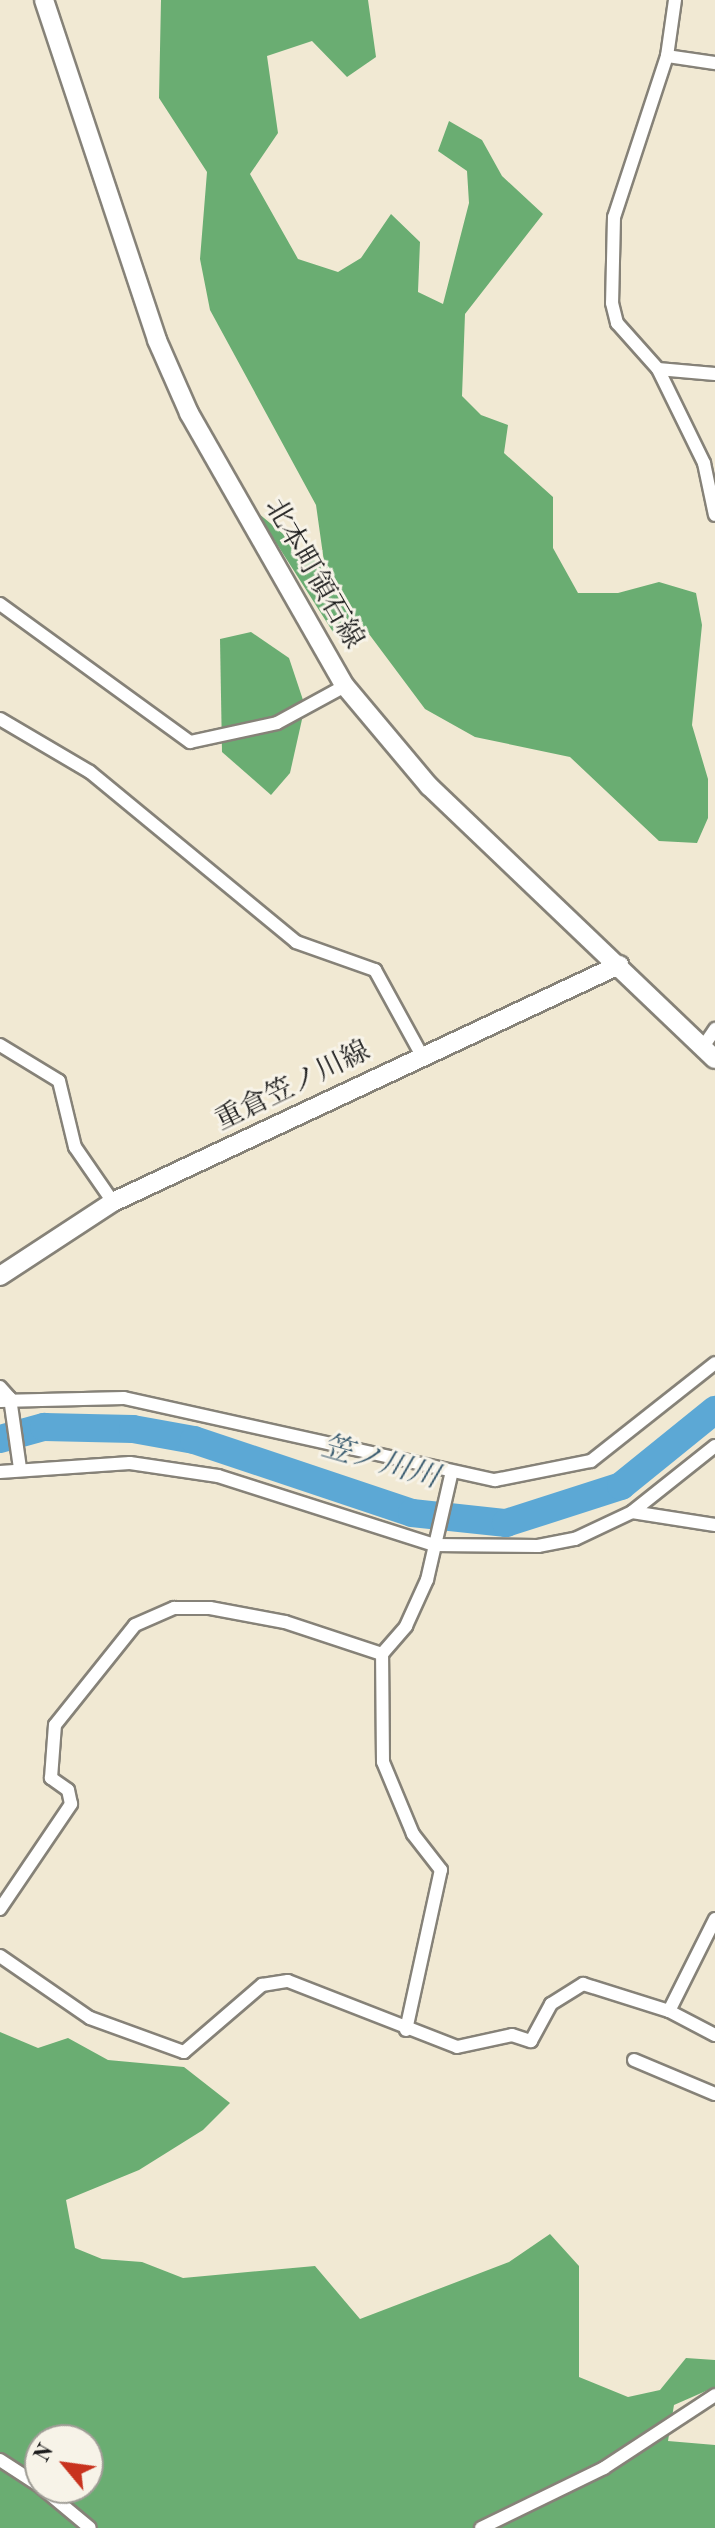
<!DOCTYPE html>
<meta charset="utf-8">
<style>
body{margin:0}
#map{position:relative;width:715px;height:2528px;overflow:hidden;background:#f1e9d3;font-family:"Old Standard TT","Noto Serif JP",serif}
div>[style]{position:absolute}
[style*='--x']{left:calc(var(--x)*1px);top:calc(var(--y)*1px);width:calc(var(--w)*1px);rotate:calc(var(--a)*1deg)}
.forest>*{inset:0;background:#6aad72}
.river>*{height:28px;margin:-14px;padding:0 14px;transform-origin:14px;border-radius:14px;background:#5ca8d5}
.roads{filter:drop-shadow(2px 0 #868278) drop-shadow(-2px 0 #868278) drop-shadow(0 2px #868278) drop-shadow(0 -2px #868278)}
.minor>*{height:12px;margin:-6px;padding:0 6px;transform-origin:6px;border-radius:6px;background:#fff}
.secondary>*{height:18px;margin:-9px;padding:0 9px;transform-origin:9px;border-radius:9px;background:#fff}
span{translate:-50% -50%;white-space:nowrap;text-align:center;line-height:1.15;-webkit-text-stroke:6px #f7f3e8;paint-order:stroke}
.street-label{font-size:28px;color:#1c1c1c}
.water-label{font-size:30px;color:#395b6f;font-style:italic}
.north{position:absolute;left:24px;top:2424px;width:80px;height:80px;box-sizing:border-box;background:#f7f3e8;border:2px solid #9f9d96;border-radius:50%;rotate:299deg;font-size:22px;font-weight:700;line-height:32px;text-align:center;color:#1c1c1c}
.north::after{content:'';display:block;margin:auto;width:28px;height:36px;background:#c8321e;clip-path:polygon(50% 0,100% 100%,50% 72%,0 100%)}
</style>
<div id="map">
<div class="forest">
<div style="clip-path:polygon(161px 0,368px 0,376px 57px,347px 77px,312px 41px,267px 56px,278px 133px,250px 174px,298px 259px,338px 272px,361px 258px,391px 214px,420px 242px,418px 292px,443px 304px,469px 203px,467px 171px,438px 151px,449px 121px,482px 140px,502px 176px,543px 214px,465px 314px,462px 396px,481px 415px,508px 425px,504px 453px,553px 497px,553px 548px,578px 593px,618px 593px,659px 582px,696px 593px,702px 625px,692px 725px,708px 779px,708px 818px,697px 843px,659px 841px,570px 757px,475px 737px,425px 709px,366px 630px,333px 632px,273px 538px,258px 513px,325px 569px,316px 505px,210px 310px,200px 259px,207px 172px,159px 98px)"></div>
<div style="clip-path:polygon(251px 632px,289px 658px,305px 706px,290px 773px,271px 795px,222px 752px,220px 639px)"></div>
<div style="clip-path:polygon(evenodd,0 2032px,38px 2048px,68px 2038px,108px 2060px,184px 2067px,230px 2103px,203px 2130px,139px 2170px,66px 2200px,75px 2248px,102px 2259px,142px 2262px,183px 2278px,315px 2266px,360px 2319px,509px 2262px,550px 2234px,579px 2266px,579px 2377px,628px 2397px,660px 2390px,686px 2358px,715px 2360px,715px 2387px,674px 2405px,668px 2441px,715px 2445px,715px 2528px,0 2528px,0 2032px,40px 2440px,88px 2440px,88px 2488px,40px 2488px,40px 2440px)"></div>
</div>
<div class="river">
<div style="--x:0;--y:1439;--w:46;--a:-15.3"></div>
<div style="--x:44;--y:1427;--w:89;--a:1.3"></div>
<div style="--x:133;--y:1429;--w:62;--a:10.2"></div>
<div style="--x:194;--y:1440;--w:230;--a:18.5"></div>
<div style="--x:412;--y:1513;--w:95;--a:6.1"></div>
<div style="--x:506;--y:1523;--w:121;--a:-17.8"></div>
<div style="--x:621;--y:1486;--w:121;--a:-39"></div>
</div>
<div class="roads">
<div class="minor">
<div style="--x:675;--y:0;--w:57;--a:98.1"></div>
<div style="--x:667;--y:56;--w:169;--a:108.2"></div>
<div style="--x:614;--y:217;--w:86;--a:91.3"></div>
<div style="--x:612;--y:303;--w:21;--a:76"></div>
<div style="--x:617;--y:323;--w:62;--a:48.3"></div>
<div style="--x:658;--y:369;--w:105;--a:63.9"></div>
<div style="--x:704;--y:463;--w:53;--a:78.1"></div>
<div style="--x:667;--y:56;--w:49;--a:8.3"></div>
<div style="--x:658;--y:369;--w:57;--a:5"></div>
<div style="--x:0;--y:604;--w:235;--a:36"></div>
<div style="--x:190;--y:742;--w:89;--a:-12.3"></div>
<div style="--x:277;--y:723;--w:77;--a:-28.6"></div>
<div style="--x:0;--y:719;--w:104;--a:30.5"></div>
<div style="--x:90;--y:772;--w:267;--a:39.5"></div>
<div style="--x:296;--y:942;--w:84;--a:19.5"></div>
<div style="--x:375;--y:970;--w:98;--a:61.3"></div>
<div style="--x:0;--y:1045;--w:69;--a:31.4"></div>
<div style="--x:59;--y:1081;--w:68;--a:76.4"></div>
<div style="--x:75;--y:1147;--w:67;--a:55.4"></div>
<div style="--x:703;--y:1047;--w:22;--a:-56"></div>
<div style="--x:0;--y:1387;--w:15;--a:48"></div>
<div style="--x:10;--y:1398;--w:71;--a:81.9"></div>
<div style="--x:0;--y:1401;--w:124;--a:-1.4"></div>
<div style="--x:124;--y:1398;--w:380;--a:12.5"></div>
<div style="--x:495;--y:1480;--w:98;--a:-11.2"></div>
<div style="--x:591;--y:1461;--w:158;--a:-38.3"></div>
<div style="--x:0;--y:1472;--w:130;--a:-4"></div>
<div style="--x:130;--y:1463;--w:89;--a:8.4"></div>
<div style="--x:218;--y:1476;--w:227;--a:17.7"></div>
<div style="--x:434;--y:1545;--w:104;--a:0.6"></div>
<div style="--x:538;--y:1546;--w:38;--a:-11"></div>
<div style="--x:575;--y:1539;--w:63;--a:-25.3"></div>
<div style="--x:632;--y:1512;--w:106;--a:-38.5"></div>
<div style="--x:632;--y:1512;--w:84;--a:8.9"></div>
<div style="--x:0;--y:1909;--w:127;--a:-55.9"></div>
<div style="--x:71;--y:1804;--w:14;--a:-102"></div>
<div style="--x:68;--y:1790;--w:21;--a:-145"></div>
<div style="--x:51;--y:1778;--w:53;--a:-85.7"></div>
<div style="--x:55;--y:1725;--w:128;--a:-51.3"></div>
<div style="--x:135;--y:1625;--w:43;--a:-23.6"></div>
<div style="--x:174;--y:1608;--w:36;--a:0"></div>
<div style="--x:210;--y:1608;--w:76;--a:10.6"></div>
<div style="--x:285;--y:1622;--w:102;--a:18.3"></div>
<div style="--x:0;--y:1956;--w:109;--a:34.6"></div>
<div style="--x:90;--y:2018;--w:100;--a:19.9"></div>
<div style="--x:184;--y:2052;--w:103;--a:-40.7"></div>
<div style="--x:262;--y:1985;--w:26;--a:-9"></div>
<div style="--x:288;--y:1981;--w:181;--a:21.3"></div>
<div style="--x:457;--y:2047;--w:56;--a:-12.3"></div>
<div style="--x:512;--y:2035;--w:20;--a:18"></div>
<div style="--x:531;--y:2041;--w:42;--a:-61.6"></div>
<div style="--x:551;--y:2004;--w:38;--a:-32"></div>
<div style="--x:583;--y:1984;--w:90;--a:17.4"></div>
<div style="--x:669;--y:2011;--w:103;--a:-63.4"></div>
<div style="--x:669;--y:2011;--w:52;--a:27.6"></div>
<div style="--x:406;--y:2030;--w:164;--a:-77.7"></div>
<div style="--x:441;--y:1870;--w:46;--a:-127.9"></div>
<div style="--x:413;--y:1834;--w:78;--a:-112.6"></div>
<div style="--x:383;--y:1762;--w:108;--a:-90.5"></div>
<div style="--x:382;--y:1654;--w:37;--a:-49"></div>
<div style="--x:406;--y:1626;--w:51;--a:-65.5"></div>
<div style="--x:427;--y:1580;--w:108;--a:-77.1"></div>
<div style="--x:634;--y:2060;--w:88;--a:22.8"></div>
<div style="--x:0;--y:2460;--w:48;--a:33"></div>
<div style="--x:42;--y:2488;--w:62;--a:39.8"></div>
<div style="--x:481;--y:2528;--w:137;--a:-26"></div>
<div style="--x:604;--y:2468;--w:133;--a:-33.3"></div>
</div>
<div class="secondary">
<div style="--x:44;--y:0;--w:358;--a:71.6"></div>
<div style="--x:157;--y:340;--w:80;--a:66.3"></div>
<div style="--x:189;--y:413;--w:314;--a:60.3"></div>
<div style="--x:345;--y:686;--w:131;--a:50"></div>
<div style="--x:429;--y:786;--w:395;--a:43.7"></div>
<div style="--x:0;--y:1276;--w:135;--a:-33.2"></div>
<div style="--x:113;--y:1202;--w:559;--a:-25.1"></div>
</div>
</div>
<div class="street-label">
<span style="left:313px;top:574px;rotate:60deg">北本町領石線</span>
<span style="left:293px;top:1087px;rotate:-26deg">重倉笠ノ川線</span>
</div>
<div class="water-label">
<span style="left:380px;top:1463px;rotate:16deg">笠ノ川川</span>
</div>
<div class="north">N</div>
</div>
